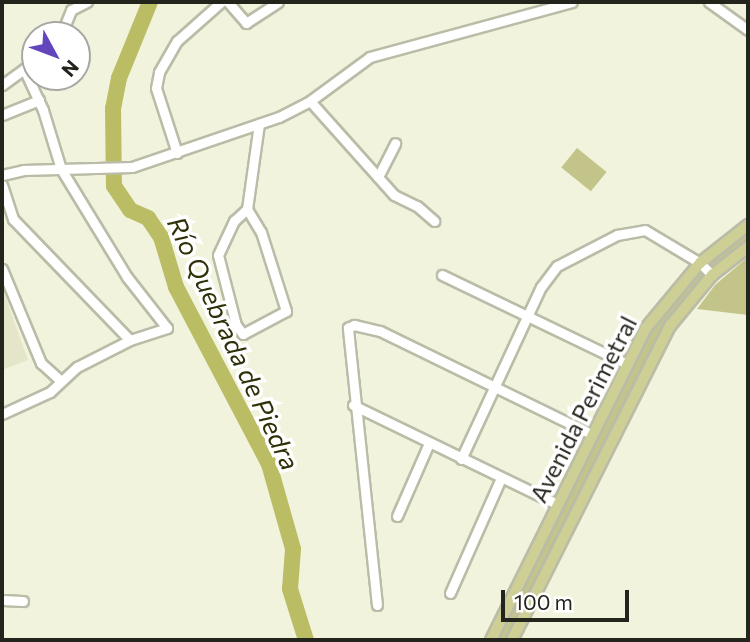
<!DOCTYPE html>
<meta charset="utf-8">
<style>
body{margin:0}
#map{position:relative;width:750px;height:642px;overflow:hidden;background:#f1f3dd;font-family:Commissioner,sans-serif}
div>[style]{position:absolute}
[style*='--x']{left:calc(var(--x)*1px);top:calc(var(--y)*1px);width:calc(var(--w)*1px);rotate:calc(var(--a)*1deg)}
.built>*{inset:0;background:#e5e6c9}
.green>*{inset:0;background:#c2c489;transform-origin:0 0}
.river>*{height:16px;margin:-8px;padding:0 8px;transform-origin:8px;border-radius:8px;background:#bbbd65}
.roads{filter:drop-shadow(2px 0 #babca7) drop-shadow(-2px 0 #babca7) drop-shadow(0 2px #babca7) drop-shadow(0 -2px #babca7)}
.minor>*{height:9px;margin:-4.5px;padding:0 4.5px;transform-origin:4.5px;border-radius:4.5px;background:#fff}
.major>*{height:10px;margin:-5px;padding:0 5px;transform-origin:5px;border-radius:5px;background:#cecf95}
span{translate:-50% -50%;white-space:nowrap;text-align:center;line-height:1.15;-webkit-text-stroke:7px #fff;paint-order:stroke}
.street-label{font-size:24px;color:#23241c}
.water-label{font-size:26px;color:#2f2f08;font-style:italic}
.frame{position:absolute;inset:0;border:4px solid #23241c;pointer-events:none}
.north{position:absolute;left:21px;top:21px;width:70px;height:70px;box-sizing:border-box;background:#fff;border:2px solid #a7a7a4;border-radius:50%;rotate:131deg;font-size:19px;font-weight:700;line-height:28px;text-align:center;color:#23241c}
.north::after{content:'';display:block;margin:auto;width:24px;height:32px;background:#6345bd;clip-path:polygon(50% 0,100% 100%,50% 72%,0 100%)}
.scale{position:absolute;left:501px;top:590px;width:128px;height:32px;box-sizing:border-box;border:4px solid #23241c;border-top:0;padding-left:9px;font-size:21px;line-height:24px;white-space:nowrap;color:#23241c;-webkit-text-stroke:5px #fff;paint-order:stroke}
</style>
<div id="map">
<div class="built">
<div style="clip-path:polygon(2px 287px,28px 360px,2px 370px)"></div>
</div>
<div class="green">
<div style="left:577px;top:148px;width:38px;height:25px;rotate:39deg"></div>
<div style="clip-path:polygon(748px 225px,748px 247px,712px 275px,670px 326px,512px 640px,491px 640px,667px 299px)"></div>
<div style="clip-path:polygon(748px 257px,748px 315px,697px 309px,715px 285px)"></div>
</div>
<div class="river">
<div style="--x:150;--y:2;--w:82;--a:112.2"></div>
<div style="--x:119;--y:78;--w:31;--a:101"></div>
<div style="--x:113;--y:108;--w:78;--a:89.3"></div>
<div style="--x:114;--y:186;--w:29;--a:56"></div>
<div style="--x:130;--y:210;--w:20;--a:24"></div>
<div style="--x:148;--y:218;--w:23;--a:56"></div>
<div style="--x:161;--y:237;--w:52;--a:73.3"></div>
<div style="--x:176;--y:287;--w:200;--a:62.3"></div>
<div style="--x:269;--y:464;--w:88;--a:74.2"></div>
<div style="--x:293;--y:549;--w:40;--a:94.3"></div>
<div style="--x:290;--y:589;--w:53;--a:72.6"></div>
</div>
<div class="roads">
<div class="minor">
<div style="--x:228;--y:2;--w:28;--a:49"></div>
<div style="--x:246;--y:23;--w:38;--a:-33"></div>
<div style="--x:709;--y:2;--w:48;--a:35.7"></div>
<div style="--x:61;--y:35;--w:27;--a:-68"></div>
<div style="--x:71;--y:10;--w:18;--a:-27"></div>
<div style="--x:2;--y:85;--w:27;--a:-36"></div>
<div style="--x:310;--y:101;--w:126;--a:48.2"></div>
<div style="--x:394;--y:195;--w:25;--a:26"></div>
<div style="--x:417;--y:206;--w:23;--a:41"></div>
<div style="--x:2;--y:115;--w:40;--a:-22"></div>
<div style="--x:177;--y:153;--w:68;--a:-107.9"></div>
<div style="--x:156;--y:88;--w:16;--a:-79"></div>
<div style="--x:159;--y:72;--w:36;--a:-60"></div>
<div style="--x:177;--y:41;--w:59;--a:-41.6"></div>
<div style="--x:2;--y:175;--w:22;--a:-13"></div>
<div style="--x:23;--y:170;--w:109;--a:-1.6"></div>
<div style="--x:132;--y:167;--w:155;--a:-18.8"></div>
<div style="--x:279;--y:117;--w:35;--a:-27"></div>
<div style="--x:310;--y:101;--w:74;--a:-36.3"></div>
<div style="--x:370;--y:57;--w:209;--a:-15.2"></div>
<div style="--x:378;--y:177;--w:38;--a:-63"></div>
<div style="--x:2;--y:185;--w:36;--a:72"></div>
<div style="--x:13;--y:219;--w:168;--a:46"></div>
<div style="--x:247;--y:209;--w:27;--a:59"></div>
<div style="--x:261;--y:232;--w:83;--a:72.4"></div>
<div style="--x:286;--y:311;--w:49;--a:151.9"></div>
<div style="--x:243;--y:334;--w:11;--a:-128"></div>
<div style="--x:236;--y:325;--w:72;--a:-104.4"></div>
<div style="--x:218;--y:255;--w:38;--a:-65"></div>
<div style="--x:234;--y:221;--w:18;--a:-43"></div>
<div style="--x:247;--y:209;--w:86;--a:-82"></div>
<div style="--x:2;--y:269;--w:102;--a:67.5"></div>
<div style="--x:41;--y:363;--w:27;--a:42"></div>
<div style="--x:442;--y:275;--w:203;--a:25.7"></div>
<div style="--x:353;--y:405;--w:227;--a:25.9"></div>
<div style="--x:2;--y:414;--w:53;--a:-24.6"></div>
<div style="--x:50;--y:392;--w:37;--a:-43"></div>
<div style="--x:77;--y:367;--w:59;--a:-27"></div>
<div style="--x:130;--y:340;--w:39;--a:-18"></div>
<div style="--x:167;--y:328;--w:65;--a:-128.1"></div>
<div style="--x:127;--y:277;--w:127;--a:-121.4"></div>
<div style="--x:61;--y:169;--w:62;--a:-107"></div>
<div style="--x:43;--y:110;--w:45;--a:-114.9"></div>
<div style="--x:24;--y:69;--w:14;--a:-36"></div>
<div style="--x:461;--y:459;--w:190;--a:-65.1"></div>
<div style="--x:541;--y:287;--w:26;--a:-53"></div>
<div style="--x:557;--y:266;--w:68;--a:-27.3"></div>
<div style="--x:617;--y:235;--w:28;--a:-10"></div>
<div style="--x:645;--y:230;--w:64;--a:31"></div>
<div style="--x:700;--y:263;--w:17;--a:45"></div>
<div style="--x:397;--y:516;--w:80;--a:-66.3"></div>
<div style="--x:450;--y:593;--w:126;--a:-66.1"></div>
<div style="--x:2;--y:600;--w:21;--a:3"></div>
<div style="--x:377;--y:605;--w:279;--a:-96"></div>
<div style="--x:348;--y:328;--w:7;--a:-27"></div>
<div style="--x:354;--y:325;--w:27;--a:13"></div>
<div style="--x:380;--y:331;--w:235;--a:26"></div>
</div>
<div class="major">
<div style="--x:491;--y:640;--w:348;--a:-63.6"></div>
<div style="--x:646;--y:328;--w:85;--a:-50.3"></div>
<div style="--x:700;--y:263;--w:61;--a:-38.4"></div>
<div style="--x:512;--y:640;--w:352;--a:-63.3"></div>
<div style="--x:670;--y:326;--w:66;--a:-50.5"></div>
<div style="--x:712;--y:275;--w:46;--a:-37.9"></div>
</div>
</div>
<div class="street-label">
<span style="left:583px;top:409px;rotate:-63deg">Avenida Perimetral</span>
</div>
<div class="water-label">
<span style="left:234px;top:343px;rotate:65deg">Río Quebrada de Piedra</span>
</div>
<div class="frame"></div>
<div class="north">N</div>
<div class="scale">100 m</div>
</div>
